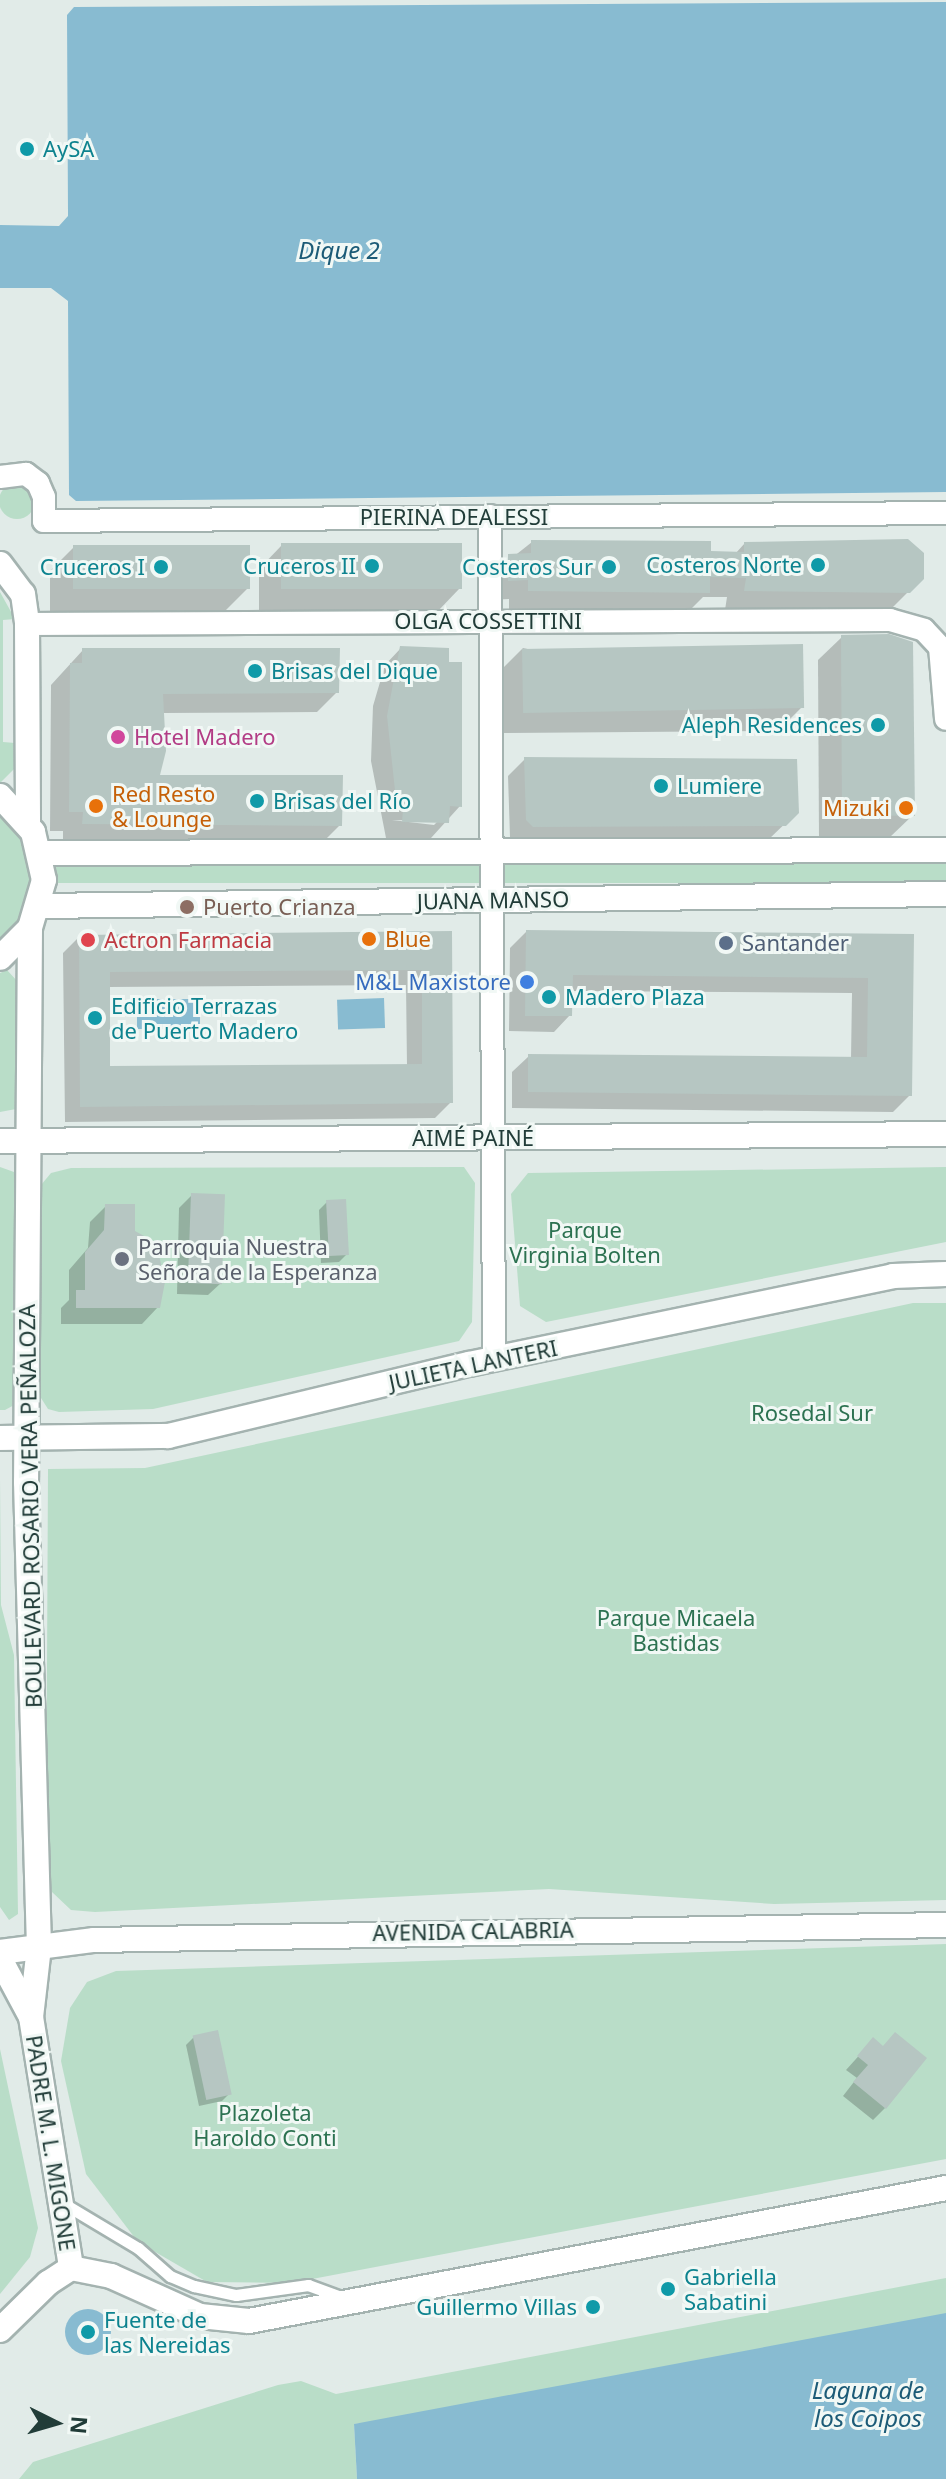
<!DOCTYPE html>
<meta charset="utf-8">
<style>
body{margin:0}
#map{position:relative;width:946px;height:2479px;overflow:hidden;background:#e1ebe8;font-family:"Noto Sans",sans-serif}
div>[style]{position:absolute}
[style*='--x']{left:calc(var(--x)*1px);top:calc(var(--y)*1px);width:calc(var(--w)*1px);rotate:calc(var(--a)*1deg)}
.green>*{inset:0;background:#b9ddc8;transform-origin:0 0}
.round{border-radius:50%}
.water>*{inset:0;background:#88bbd1;transform-origin:0 0}
.shadow>*{inset:0;background:#0003}
.building>*{inset:0;background:#b6c6c2;transform-origin:0 0}
.roads{filter:drop-shadow(2px 0 #a4b3b0) drop-shadow(-2px 0 #a4b3b0) drop-shadow(0 2px #a4b3b0) drop-shadow(0 -2px #a4b3b0)}
.lane>*{height:11px;margin:-5.5px;padding:0 5.5px;transform-origin:5.5px;border-radius:5.5px;background:#fff}
.street>*{height:22px;margin:-11px;padding:0 11px;transform-origin:11px;border-radius:11px;background:#fff}
.secondary>*{height:24px;margin:-12px;padding:0 12px;transform-origin:12px;border-radius:12px;background:#fff}
.dots>*{width:22px;height:22px;translate:-50% -50%;box-sizing:border-box;border:4px solid #f1f8f5;border-radius:50%}
span{translate:-50% -50%;white-space:nowrap;text-align:center;line-height:1.15;-webkit-text-stroke:6px #f1f8f5;paint-order:stroke}
.culture-label{font-size:22px;color:#0d838f}
.left{translate:0 -50%;text-align:left}
.right{translate:-100% -50%;text-align:right}
.street-label{font-size:22px;color:#213c38}
.hotel-label{font-size:22px;color:#b23c85}
.food-label{font-size:22px;color:#c56008}
.education-label{font-size:22px;color:#785e54}
.health-label{font-size:22px;color:#be3a42}
.service-label{font-size:22px;color:#4e5e75}
.shop-label{font-size:22px;color:#366cbe}
.park-label{font-size:22px;color:#2c7251}
.worship-label{font-size:22px;color:#5b616d}
.water-label{font-size:24px;color:#1c5b77;font-style:italic}
.north{position:absolute;left:16px;top:2383px;width:80px;height:80px;-webkit-text-stroke:6px #f1f8f5;paint-order:stroke;rotate:95deg;font-size:22px;font-weight:700;line-height:32px;text-align:center;color:#213c38}
.north::after{content:'';display:block;margin:auto;width:28px;height:36px;background:#213c38;clip-path:polygon(50% 0,100% 100%,50% 72%,0 100%)}
</style>
<div id="map">
<div class="green">
<div class="round" style="left:-1px;top:483px;width:36px;height:36px"></div>
<div style="clip-path:polygon(0 592px,15px 619px,3px 620px,3px 742px,15px 743px,15px 768px,0 783px)"></div>
<div style="clip-path:polygon(0 810px,21px 833px,33px 862px,34px 892px,24px 920px,0 947px)"></div>
<div style="left:946px;top:858px;width:25px;height:894px;rotate:90deg"></div>
<div style="clip-path:polygon(7px 970px,18px 982px,19px 1102px,16px 1109px,0 1112px,0 973px)"></div>
<div style="clip-path:polygon(0 1167px,14px 1172px,19px 1181px,16px 1404px,5px 1410px,0 1410px)"></div>
<div style="clip-path:polygon(464px 1167px,475px 1183px,472px 1322px,459px 1341px,153px 1409px,59px 1412px,48px 1409px,41px 1398px,41px 1185px,51px 1173px,71px 1168px)"></div>
<div style="clip-path:polygon(946px 1167px,946px 1242px,546px 1322px,520px 1306px,511px 1194px,528px 1173px)"></div>
<div style="clip-path:polygon(913px 1303px,946px 1303px,946px 1900px,774px 1904px,549px 1889px,95px 1912px,71px 1910px,52px 1892px,46px 1869px,48px 1469px,145px 1468px)"></div>
<div style="clip-path:polygon(0 1476px,1px 1605px,14px 1655px,18px 1914px,9px 1920px,0 1907px)"></div>
<div style="clip-path:polygon(946px 1944px,946px 2159px,291px 2283px,207px 2282px,138px 2242px,86px 2174px,61px 2061px,70px 2008px,87px 1982px,116px 1971px)"></div>
<div style="clip-path:polygon(0 2049px,38px 2228px,30px 2257px,0 2294px)"></div>
<div style="clip-path:polygon(946px 2278px,946px 2364px,354px 2424px,357px 2479px,19px 2479px,33px 2462px,278px 2385px,301px 2381px,336px 2394px)"></div>
</div>
<div class="water">
<div style="clip-path:polygon(946px 2px,946px 492px,76px 501px,69px 495px,68px 301px,51px 288px,0 288px,0 225px,59px 226px,68px 216px,67px 15px,74px 7px)"></div>
<div style="left:384px;top:998px;width:30px;height:47px;rotate:88deg"></div>
<div style="left:137px;top:999px;width:63px;height:30px"></div>
<div class="round" style="left:65px;top:2309px;width:46px;height:46px"></div>
<div style="clip-path:polygon(946px 2313px,946px 2479px,357px 2479px,354px 2424px)"></div>
</div>
<div class="shadow">
<div style="clip-path:polygon(532px 542px,735px 554px,745px 543px,922px 578px,888px 612px,725px 610px,727px 597px,703px 597px,688px 612px,509px 610px,509px 599px,488px 600px,489px 576px)"></div>
<div style="clip-path:polygon(282px 545px,460px 588px,437px 612px,259px 612px,259px 569px)"></div>
<div style="clip-path:polygon(74px 547px,248px 588px,224px 612px,50px 612px,50px 571px)"></div>
<div style="clip-path:polygon(842px 637px,913px 815px,889px 838px,819px 838px,818px 660px)"></div>
<div style="clip-path:polygon(evenodd,401px 648px,460px 806px,431px 838px,386px 838px,371px 761px,373px 706px,385px 665px,401px 648px,392px 820px,438px 821px,434px 825px,392px 820px)"></div>
<div style="clip-path:polygon(523px 648px,802px 707px,778px 731px,500px 733px,499px 672px)"></div>
<div style="clip-path:polygon(83px 650px,337px 692px,317px 712px,162px 713px,158px 777px,340px 825px,320px 845px,63px 843px,63px 831px,50px 831px,51px 685px)"></div>
<div style="clip-path:polygon(525px 759px,797px 812px,767px 841px,516px 843px,510px 837px,508px 776px)"></div>
<div style="clip-path:polygon(526px 932px,912px 936px,910px 1095px,893px 1112px,512px 1108px,512px 1072px,529px 1056px,851px 1059px,852px 993px,571px 991px,570px 1015px,554px 1032px,509px 1031px,510px 948px)"></div>
<div style="clip-path:polygon(evenodd,450px 933px,451px 1102px,435px 1118px,65px 1122px,63px 953px,79px 937px,450px 933px,406px 985px,407px 1066px,108px 1068px,108px 987px,406px 985px)"></div>
<div style="clip-path:polygon(192px 1195px,221px 1283px,208px 1295px,177px 1294px,179px 1208px)"></div>
<div style="clip-path:polygon(327px 1202px,347px 1254px,339px 1262px,321px 1263px,319px 1210px)"></div>
<div style="clip-path:polygon(106px 1206px,133px 1232px,158px 1307px,142px 1324px,61px 1324px,61px 1308px,69px 1300px,69px 1270px,88px 1248px,90px 1222px)"></div>
<div style="clip-path:polygon(194px 2037px,230px 2093px,222px 2101px,199px 2106px,186px 2045px)"></div>
<div style="clip-path:polygon(873px 2040px,885px 2108px,873px 2120px,843px 2096px,857px 2078px,846px 2070px)"></div>
</div>
<div class="building">
<div style="clip-path:polygon(908px 539px,924px 553px,924px 579px,910px 593px,744px 591px,746px 578px,710px 577px,710px 593px,528px 591px,528px 580px,508px 581px,508px 554px,531px 553px,531px 540px,711px 541px,711px 551px,744px 552px,744px 542px)"></div>
<div style="left:281px;top:543px;width:181px;height:46px"></div>
<div style="left:73px;top:545px;width:177px;height:44px"></div>
<div style="clip-path:polygon(889px 634px,913px 642px,915px 816px,842px 815px,841px 635px)"></div>
<div style="left:803px;top:644px;width:64px;height:281px;rotate:89deg"></div>
<div style="clip-path:polygon(400px 646px,449px 648px,449px 662px,462px 662px,462px 807px,450px 806px,449px 823px,402px 822px,403px 809px,397px 809px,387px 716px)"></div>
<div style="clip-path:polygon(82px 648px,340px 648px,339px 693px,163px 694px,166px 751px,160px 775px,343px 775px,342px 826px,82px 824px,83px 812px,69px 812px,70px 663px,82px 663px)"></div>
<div style="clip-path:polygon(524px 757px,797px 759px,799px 813px,786px 826px,533px 827px,526px 820px)"></div>
<div style="clip-path:polygon(526px 930px,914px 934px,912px 1096px,528px 1092px,528px 1054px,867px 1057px,868px 978px,573px 975px,572px 1016px,525px 1016px)"></div>
<div style="clip-path:polygon(evenodd,452px 931px,453px 1103px,80px 1107px,79px 935px,452px 931px,422px 970px,422px 1064px,110px 1066px,110px 972px,422px 970px)"></div>
<div style="left:191px;top:1193px;width:34px;height:90px;rotate:2deg"></div>
<div style="left:346px;top:1199px;width:56px;height:20px;rotate:87deg"></div>
<div style="clip-path:polygon(105px 1204px,135px 1204px,135px 1231px,146px 1237px,159px 1255px,165px 1282px,160px 1308px,76px 1308px,76px 1290px,85px 1290px,85px 1252px,104px 1230px)"></div>
<div style="left:218px;top:2030px;width:66px;height:26px;rotate:78deg"></div>
<div style="clip-path:polygon(895px 2032px,927px 2058px,886px 2109px,853px 2082px,868px 2065px,857px 2056px,873px 2037px,883px 2046px)"></div>
</div>
<div class="roads">
<div class="lane">
<div style="--x:61;--y:2202;--w:90;--a:30.9"></div>
<div style="--x:138;--y:2248;--w:43;--a:41.2"></div>
<div style="--x:170;--y:2276;--w:26;--a:23"></div>
<div style="--x:194;--y:2286;--w:43;--a:12.1"></div>
<div style="--x:236;--y:2295;--w:73;--a:-7.9"></div>
<div style="--x:308;--y:2285;--w:37;--a:20"></div>
</div>
<div class="street">
<div style="--x:0;--y:477;--w:26;--a:-7"></div>
<div style="--x:26;--y:474;--w:15;--a:37"></div>
<div style="--x:38;--y:483;--w:15;--a:67"></div>
<div style="--x:44;--y:497;--w:24;--a:90"></div>
<div style="--x:44;--y:521;--w:902;--a:-0.51"></div>
<div style="--x:490;--y:516;--w:843;--a:89.73"></div>
<div style="--x:27;--y:624;--w:863;--a:-0.27"></div>
<div style="--x:890;--y:620;--w:35;--a:16"></div>
<div style="--x:924;--y:630;--w:23;--a:47"></div>
<div style="--x:940;--y:647;--w:72;--a:85.2"></div>
</div>
<div class="secondary">
<div style="--x:0;--y:564;--w:38;--a:53"></div>
<div style="--x:23;--y:594;--w:30;--a:82"></div>
<div style="--x:27;--y:624;--w:199;--a:89.7"></div>
<div style="--x:0;--y:796;--w:49;--a:47.5"></div>
<div style="--x:33;--y:832;--w:49;--a:77.1"></div>
<div style="--x:44;--y:880;--w:50;--a:106.3"></div>
<div style="--x:30;--y:928;--w:42;--a:135"></div>
<div style="--x:41;--y:853;--w:905;--a:-0.19"></div>
<div style="--x:40;--y:906;--w:906;--a:-0.76"></div>
<div style="--x:30;--y:928;--w:554;--a:90.41"></div>
<div style="--x:26;--y:1482;--w:465;--a:88.4"></div>
<div style="--x:39;--y:1947;--w:70;--a:96.5"></div>
<div style="--x:31;--y:2017;--w:254;--a:80.9"></div>
<div style="--x:0;--y:1141;--w:946;--a:-0.42"></div>
<div style="--x:0;--y:1438;--w:168;--a:-0.7"></div>
<div style="--x:168;--y:1436;--w:309;--a:-13.5"></div>
<div style="--x:469;--y:1364;--w:433;--a:-11.7"></div>
<div style="--x:893;--y:1276;--w:53;--a:-2.2"></div>
<div style="--x:0;--y:1952;--w:95;--a:-7.3"></div>
<div style="--x:94;--y:1940;--w:852;--a:-1.01"></div>
<div style="--x:0;--y:1959;--w:66;--a:61.9"></div>
<div style="--x:0;--y:2330;--w:67;--a:-44.4"></div>
<div style="--x:48;--y:2283;--w:27;--a:-33"></div>
<div style="--x:71;--y:2268;--w:41;--a:11.3"></div>
<div style="--x:111;--y:2276;--w:98;--a:24.2"></div>
<div style="--x:200;--y:2316;--w:49;--a:5.8"></div>
<div style="--x:249;--y:2321;--w:710;--a:-10.8"></div>
</div>
</div>
<div class="dots">
<div style="left:27px;top:149px;background:#0f9aa8"></div>
<div style="left:818px;top:565px;background:#0f9aa8"></div>
<div style="left:372px;top:566px;background:#0f9aa8"></div>
<div style="left:161px;top:567px;background:#0f9aa8"></div>
<div style="left:609px;top:567px;background:#0f9aa8"></div>
<div style="left:255px;top:671px;background:#0f9aa8"></div>
<div style="left:878px;top:725px;background:#0f9aa8"></div>
<div style="left:118px;top:737px;background:#d1479c"></div>
<div style="left:661px;top:786px;background:#0f9aa8"></div>
<div style="left:257px;top:801px;background:#0f9aa8"></div>
<div style="left:96px;top:806px;background:#e8710a"></div>
<div style="left:906px;top:808px;background:#e8710a"></div>
<div style="left:187px;top:907px;background:#8d6e63"></div>
<div style="left:369px;top:939px;background:#e8710a"></div>
<div style="left:88px;top:940px;background:#e0444e"></div>
<div style="left:726px;top:943px;background:#5c6f8a"></div>
<div style="left:527px;top:982px;background:#3f7fe0"></div>
<div style="left:549px;top:997px;background:#0f9aa8"></div>
<div style="left:95px;top:1018px;background:#0f9aa8"></div>
<div style="left:122px;top:1259px;background:#6b7280"></div>
<div style="left:668px;top:2289px;background:#0f9aa8"></div>
<div style="left:593px;top:2307px;background:#0f9aa8"></div>
<div style="left:88px;top:2332px;background:#0f9aa8"></div>
</div>
<div class="culture-label">
<span class="left" style="left:43px;top:149px">AySA</span>
<span class="right" style="left:802px;top:565px">Costeros Norte</span>
<span class="right" style="left:356px;top:566px">Cruceros II</span>
<span class="right" style="left:145px;top:567px">Cruceros I</span>
<span class="right" style="left:593px;top:567px">Costeros Sur</span>
<span class="left" style="left:271px;top:671px">Brisas del Dique</span>
<span class="right" style="left:862px;top:725px">Aleph Residences</span>
<span class="left" style="left:677px;top:786px">Lumiere</span>
<span class="left" style="left:273px;top:801px">Brisas del Río</span>
<span class="left" style="left:565px;top:997px">Madero Plaza</span>
<span class="left" style="left:111px;top:1018px">Edificio Terrazas<br>de Puerto Madero</span>
<span class="left" style="left:684px;top:2289px">Gabriella<br>Sabatini</span>
<span class="right" style="left:577px;top:2307px">Guillermo Villas</span>
<span class="left" style="left:104px;top:2332px">Fuente de<br>las Nereidas</span>
</div>
<div class="street-label">
<span style="left:454px;top:517px">PIERINA DEALESSI</span>
<span style="left:488px;top:621px">OLGA COSSETTINI</span>
<span style="left:493px;top:900px;rotate:-1deg">JUANA MANSO</span>
<span style="left:473px;top:1138px">AIMÉ PAINÉ</span>
<span style="left:473px;top:1365px;rotate:-12deg">JULIETA LANTERI</span>
<span style="left:30px;top:1506px;rotate:-91deg">BOULEVARD ROSARIO VERA PEÑALOZA</span>
<span style="left:473px;top:1931px;rotate:-1deg">AVENIDA CALABRIA</span>
<span style="left:51px;top:2143px;rotate:81deg">PADRE M. L. MIGONE</span>
</div>
<div class="hotel-label">
<span class="left" style="left:134px;top:737px">Hotel Madero</span>
</div>
<div class="food-label">
<span class="left" style="left:112px;top:806px">Red Resto<br>&amp; Lounge</span>
<span class="right" style="left:890px;top:808px">Mizuki</span>
<span class="left" style="left:385px;top:939px">Blue</span>
</div>
<div class="education-label">
<span class="left" style="left:203px;top:907px">Puerto Crianza</span>
</div>
<div class="health-label">
<span class="left" style="left:104px;top:940px">Actron Farmacia</span>
</div>
<div class="service-label">
<span class="left" style="left:742px;top:943px">Santander</span>
</div>
<div class="shop-label">
<span class="right" style="left:511px;top:982px">M&amp;L Maxistore</span>
</div>
<div class="park-label">
<span style="left:585px;top:1242px">Parque<br>Virginia Bolten</span>
<span style="left:812px;top:1413px">Rosedal Sur</span>
<span style="left:676px;top:1630px">Parque Micaela<br>Bastidas</span>
<span style="left:265px;top:2125px">Plazoleta<br>Haroldo Conti</span>
</div>
<div class="worship-label">
<span class="left" style="left:138px;top:1259px">Parroquia Nuestra<br>Señora de la Esperanza</span>
</div>
<div class="water-label">
<span style="left:339px;top:250px">Dique 2</span>
<span style="left:868px;top:2404px">Laguna de<br>los Coipos</span>
</div>
<div class="north">N</div>
</div>
